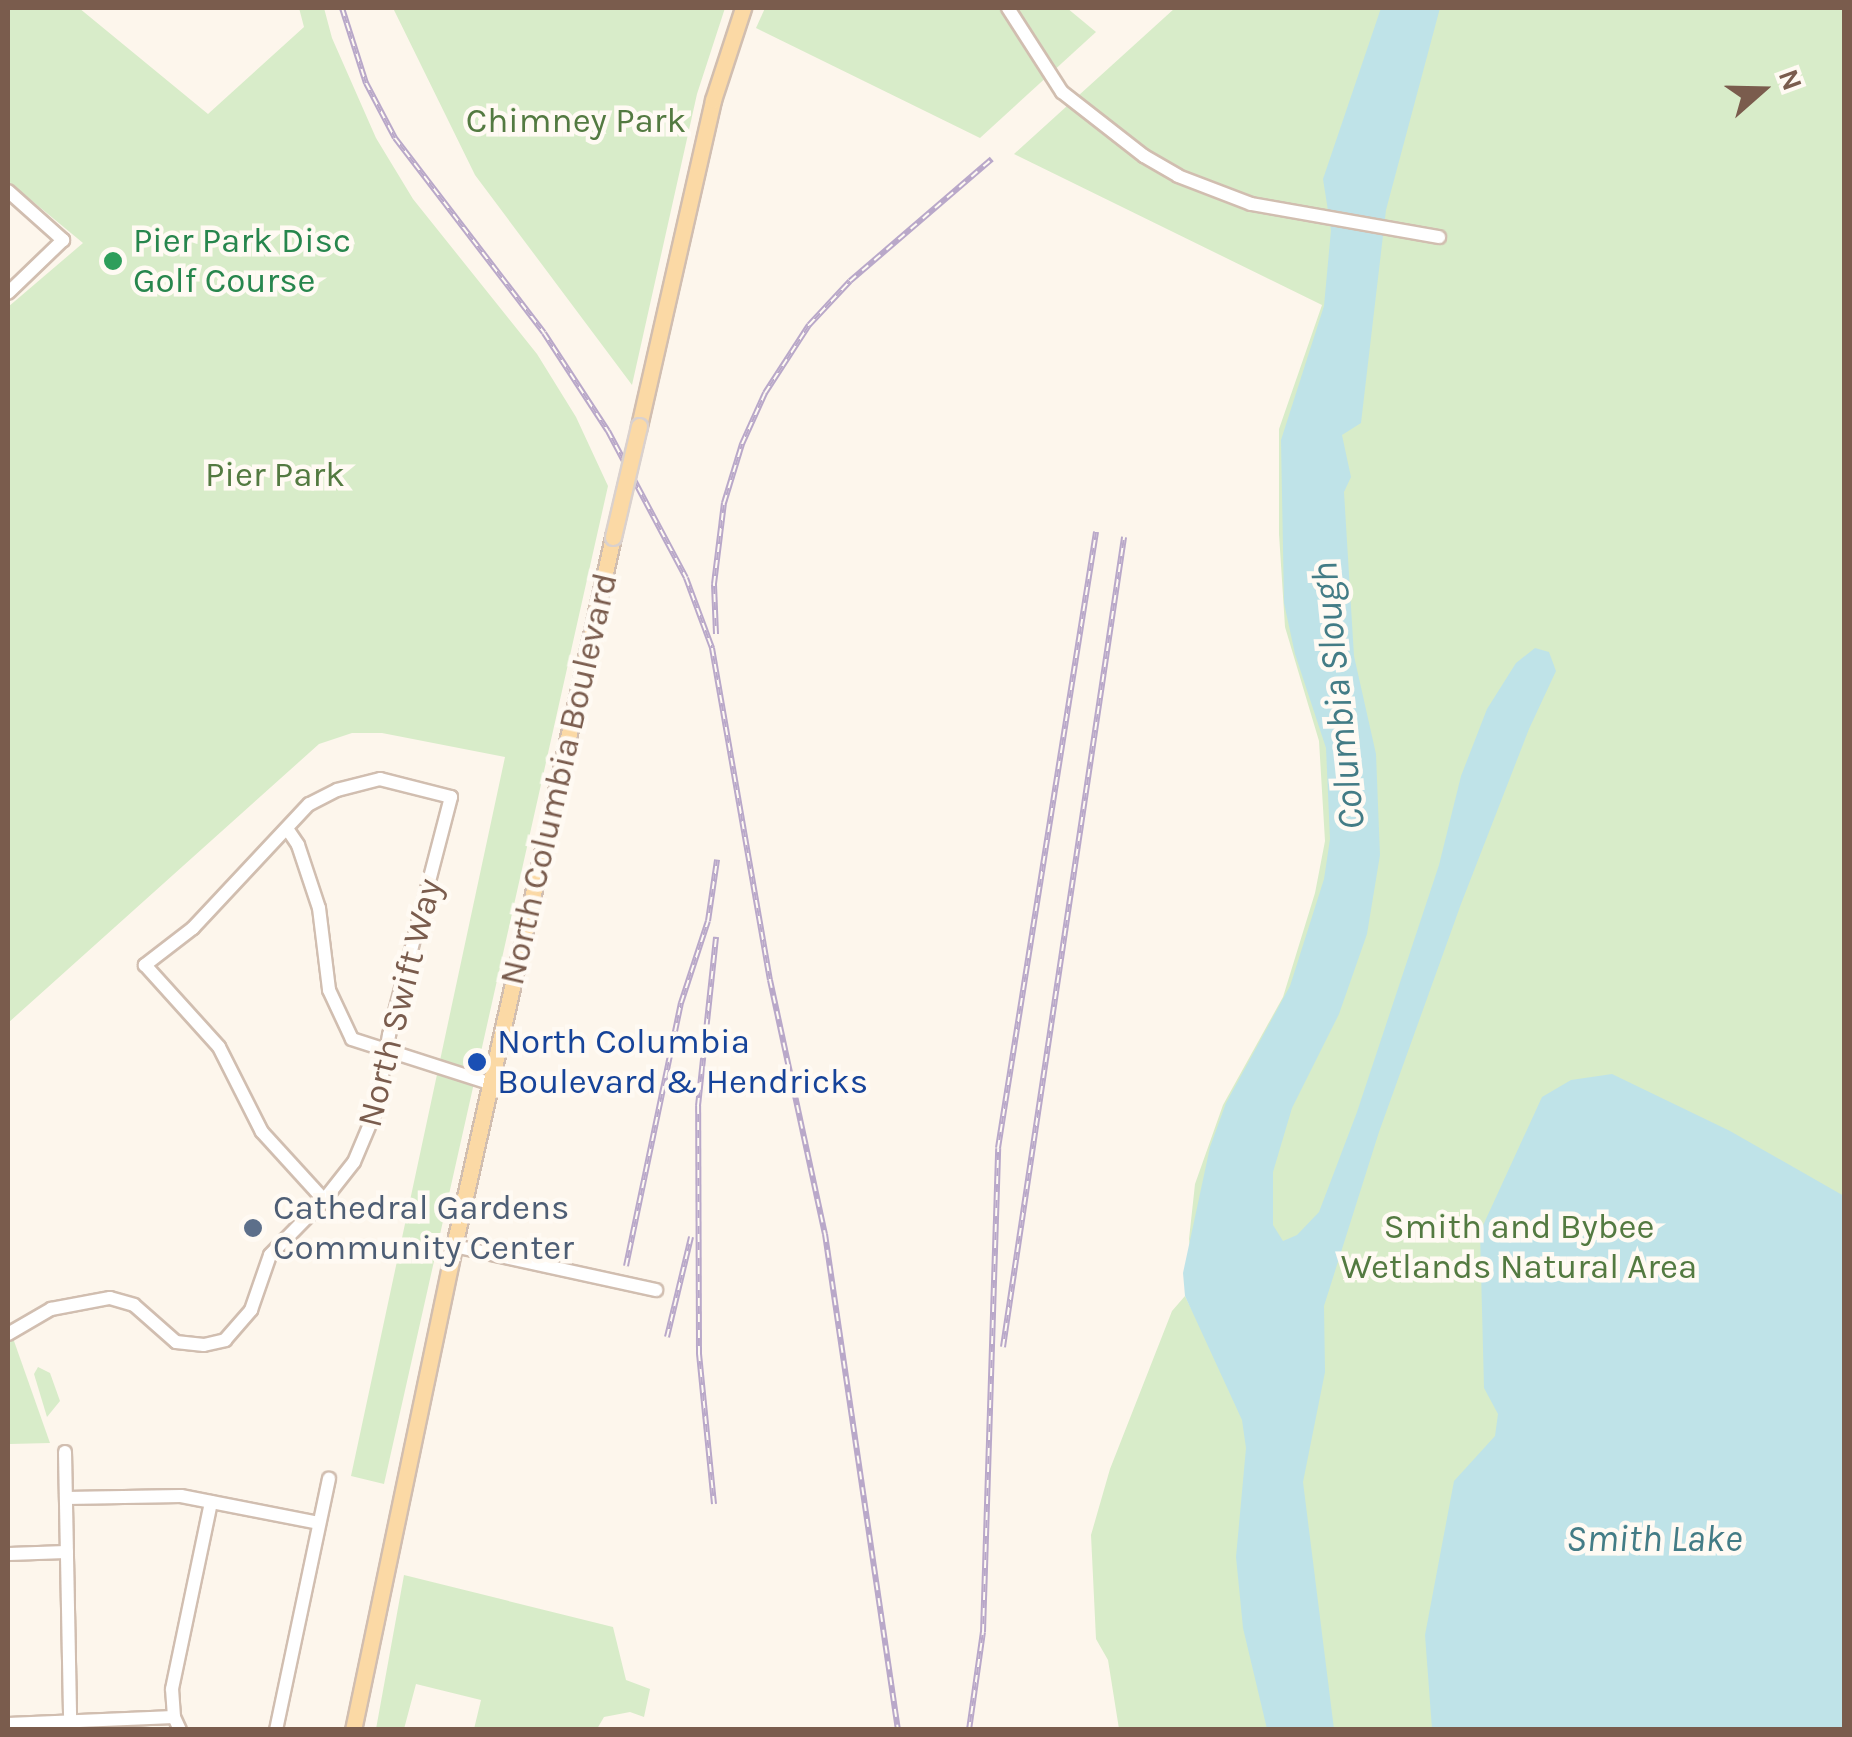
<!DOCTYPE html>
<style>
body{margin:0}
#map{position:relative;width:1852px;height:1737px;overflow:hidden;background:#fdf6ec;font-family:Karla,sans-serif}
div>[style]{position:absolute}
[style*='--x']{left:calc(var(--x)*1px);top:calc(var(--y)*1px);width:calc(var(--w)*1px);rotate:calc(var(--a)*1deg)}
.green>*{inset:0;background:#d8ecc9}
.water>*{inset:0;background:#bfe3e8}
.roads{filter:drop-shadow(2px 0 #d1beb0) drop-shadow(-2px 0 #d1beb0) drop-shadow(0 2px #d1beb0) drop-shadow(0 -2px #d1beb0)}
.minor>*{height:12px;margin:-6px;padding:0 6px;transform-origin:6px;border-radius:6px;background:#fff}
.major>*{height:15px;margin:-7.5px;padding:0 7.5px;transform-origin:7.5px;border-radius:7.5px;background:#fbd9a5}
.rail>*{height:6px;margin-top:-3px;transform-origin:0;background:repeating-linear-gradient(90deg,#fffaf3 0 8px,#b9a8c9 0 16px);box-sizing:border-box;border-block:2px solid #b9a8c9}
.bridges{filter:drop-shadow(2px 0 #dad1cd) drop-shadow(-2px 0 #dad1cd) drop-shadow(0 2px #dad1cd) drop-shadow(0 -2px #dad1cd)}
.major-bridge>*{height:15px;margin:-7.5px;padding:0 7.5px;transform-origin:7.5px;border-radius:7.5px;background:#fbd9a5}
.dots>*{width:28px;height:28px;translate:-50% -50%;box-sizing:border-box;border:5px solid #fffaf3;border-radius:50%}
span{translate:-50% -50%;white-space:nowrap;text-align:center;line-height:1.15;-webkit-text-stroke:9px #fffaf3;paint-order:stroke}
.park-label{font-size:35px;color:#537a41}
.leisure-label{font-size:35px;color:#27864d}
.left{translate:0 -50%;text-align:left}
.street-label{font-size:35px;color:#7a5c4d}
.transit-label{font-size:35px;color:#164399}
.service-label{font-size:35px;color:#4e5e75}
.water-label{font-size:38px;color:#437c86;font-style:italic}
.frame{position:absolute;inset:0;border:10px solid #7a5c4d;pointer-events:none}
.north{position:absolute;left:1712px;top:40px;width:100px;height:100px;-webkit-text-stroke:8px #fffaf3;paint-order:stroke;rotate:70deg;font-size:28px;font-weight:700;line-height:40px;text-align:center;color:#7a5c4d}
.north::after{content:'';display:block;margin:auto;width:35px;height:45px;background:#7a5c4d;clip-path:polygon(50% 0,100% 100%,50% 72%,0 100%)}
</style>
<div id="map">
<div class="green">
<div style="clip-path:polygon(8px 8px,79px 8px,208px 114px,304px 27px,299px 8px,324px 8px,332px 38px,376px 138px,413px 199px,537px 354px,576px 417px,608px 486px,384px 1484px,351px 1476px,505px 757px,382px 733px,352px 733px,319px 744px,8px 1023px,8px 307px,83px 243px,8px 181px)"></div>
<div style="clip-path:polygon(393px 8px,725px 8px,697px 94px,632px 385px,475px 175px)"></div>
<div style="clip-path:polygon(765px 8px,1067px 8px,1096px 32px,980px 138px,756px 28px)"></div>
<div style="clip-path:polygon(1175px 8px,1844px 8px,1844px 1729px,1119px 1729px,1108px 1660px,1096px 1639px,1091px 1535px,1110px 1469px,1172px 1311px,1185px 1296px,1199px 1324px,1189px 1239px,1195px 1184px,1223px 1105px,1283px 997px,1315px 893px,1325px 841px,1319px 741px,1285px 627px,1279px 534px,1279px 429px,1322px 305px,1014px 154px)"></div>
<div style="clip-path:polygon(8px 1324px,50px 1443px,10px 1444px)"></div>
<div style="clip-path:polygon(38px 1367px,50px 1373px,60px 1401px,47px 1417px,34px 1374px)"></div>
<div style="clip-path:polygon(404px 1575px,613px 1627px,626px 1680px,650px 1689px,644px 1717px,630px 1712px,604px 1717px,597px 1729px,474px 1729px,481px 1700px,416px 1684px,404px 1729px,376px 1729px)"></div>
</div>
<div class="water">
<div style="clip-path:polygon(1381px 8px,1440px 8px,1386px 210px,1361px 423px,1342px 435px,1351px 477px,1344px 492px,1354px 656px,1376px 754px,1380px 855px,1367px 934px,1339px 1014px,1292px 1108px,1273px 1172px,1273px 1225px,1283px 1241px,1297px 1235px,1319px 1212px,1357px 1112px,1439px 865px,1461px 776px,1487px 709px,1516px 663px,1535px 648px,1549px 652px,1556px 671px,1529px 729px,1461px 904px,1379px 1132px,1324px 1306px,1325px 1372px,1303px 1482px,1334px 1729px,1267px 1729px,1243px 1628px,1236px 1557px,1246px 1448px,1242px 1420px,1185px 1296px,1183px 1273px,1210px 1147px,1226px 1103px,1290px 986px,1324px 879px,1330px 839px,1326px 748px,1295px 654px,1284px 603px,1281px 440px,1324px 306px,1331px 230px,1323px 179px)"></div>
<div style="clip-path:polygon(1612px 1074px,1730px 1131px,1844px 1196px,1844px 1729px,1432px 1729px,1425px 1635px,1454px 1481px,1495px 1436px,1498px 1414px,1484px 1388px,1480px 1232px,1542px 1097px,1571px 1080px)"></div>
</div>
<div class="roads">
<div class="minor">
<div style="--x:1008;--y:8;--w:100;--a:57.3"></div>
<div style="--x:1062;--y:92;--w:104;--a:38"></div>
<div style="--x:1144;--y:156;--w:39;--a:30"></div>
<div style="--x:1178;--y:176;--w:78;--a:21"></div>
<div style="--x:1251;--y:204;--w:191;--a:10"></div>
<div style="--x:8;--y:191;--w:74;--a:41.7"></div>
<div style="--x:63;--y:240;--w:76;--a:136.1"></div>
<div style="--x:288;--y:830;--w:18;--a:56"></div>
<div style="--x:298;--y:845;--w:66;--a:71.6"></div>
<div style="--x:319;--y:908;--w:83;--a:83"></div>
<div style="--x:329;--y:990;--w:54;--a:64.9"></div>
<div style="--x:352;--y:1039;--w:144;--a:17.8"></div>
<div style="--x:454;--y:1246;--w:207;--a:12.3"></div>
<div style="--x:8;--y:1334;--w:50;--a:-30.2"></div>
<div style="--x:51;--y:1309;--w:60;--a:-10.6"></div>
<div style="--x:110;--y:1298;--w:25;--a:16"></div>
<div style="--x:134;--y:1305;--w:56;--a:41.4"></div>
<div style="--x:176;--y:1342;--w:28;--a:6"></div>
<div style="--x:204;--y:1345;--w:22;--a:-13"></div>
<div style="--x:225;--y:1340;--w:40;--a:-49"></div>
<div style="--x:251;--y:1310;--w:58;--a:-70.9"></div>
<div style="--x:270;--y:1255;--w:77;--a:-45.5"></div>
<div style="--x:324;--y:1200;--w:48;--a:-51.7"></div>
<div style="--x:354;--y:1162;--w:56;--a:-67.1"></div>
<div style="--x:376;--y:1110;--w:76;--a:-80.2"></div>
<div style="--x:389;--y:1035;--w:246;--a:-75.4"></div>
<div style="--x:451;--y:797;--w:73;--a:-165.8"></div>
<div style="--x:380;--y:779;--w:44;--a:165.7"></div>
<div style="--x:337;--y:790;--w:31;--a:153"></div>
<div style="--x:309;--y:804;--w:170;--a:133.1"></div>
<div style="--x:193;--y:928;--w:61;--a:142.4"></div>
<div style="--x:145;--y:965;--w:110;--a:47.9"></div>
<div style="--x:219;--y:1047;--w:95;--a:63.2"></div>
<div style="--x:262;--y:1132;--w:92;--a:47.6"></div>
<div style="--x:65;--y:1452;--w:270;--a:88.9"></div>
<div style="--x:66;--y:1498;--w:115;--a:-1"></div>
<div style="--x:181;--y:1496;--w:140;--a:11.1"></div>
<div style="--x:8;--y:1554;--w:59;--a:-1.9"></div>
<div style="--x:8;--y:1724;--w:166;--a:-2.4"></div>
<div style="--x:180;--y:1730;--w:14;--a:-115"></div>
<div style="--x:174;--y:1717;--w:28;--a:-94"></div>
<div style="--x:172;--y:1689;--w:191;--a:-78.2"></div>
<div style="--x:276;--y:1730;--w:257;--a:-78.1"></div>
</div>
<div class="major">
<div style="--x:639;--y:426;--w:334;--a:-77.2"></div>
<div style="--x:713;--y:100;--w:97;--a:-71.9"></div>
<div style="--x:353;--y:1730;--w:494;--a:-78.2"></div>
<div style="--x:454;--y:1246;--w:727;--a:-77.36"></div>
</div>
</div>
<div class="rail">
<div style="--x:342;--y:8;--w:79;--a:72.3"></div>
<div style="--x:366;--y:83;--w:62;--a:62.2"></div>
<div style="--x:395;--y:138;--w:245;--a:52.6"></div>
<div style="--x:544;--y:333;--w:117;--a:56.9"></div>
<div style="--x:608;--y:431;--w:166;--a:62"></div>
<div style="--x:686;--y:578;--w:75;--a:69.6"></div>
<div style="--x:712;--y:648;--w:337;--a:80.1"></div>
<div style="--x:770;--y:980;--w:260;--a:77.8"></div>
<div style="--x:825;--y:1234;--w:501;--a:81.63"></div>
<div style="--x:716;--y:634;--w:50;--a:-92.3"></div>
<div style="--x:714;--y:584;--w:82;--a:-83"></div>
<div style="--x:724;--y:503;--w:62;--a:-73"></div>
<div style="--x:742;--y:444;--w:56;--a:-65.7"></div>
<div style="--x:765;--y:393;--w:81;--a:-57.1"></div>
<div style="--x:809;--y:325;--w:60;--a:-47"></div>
<div style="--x:850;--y:281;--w:187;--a:-40.7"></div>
<div style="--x:626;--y:1266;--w:269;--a:-78.2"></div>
<div style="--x:681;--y:1003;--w:86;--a:-71.8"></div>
<div style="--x:708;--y:921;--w:62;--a:-81.6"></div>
<div style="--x:667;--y:1337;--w:103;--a:-76.5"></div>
<div style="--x:1003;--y:1347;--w:819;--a:-81.5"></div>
<div style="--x:714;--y:1504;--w:151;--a:-95.7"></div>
<div style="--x:699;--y:1354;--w:248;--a:-90.2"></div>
<div style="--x:698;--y:1106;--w:170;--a:-83.9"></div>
<div style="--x:969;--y:1730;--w:99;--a:-81.9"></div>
<div style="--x:983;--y:1632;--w:484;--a:-88.2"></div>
<div style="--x:998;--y:1148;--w:624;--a:-80.96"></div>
</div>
<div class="bridges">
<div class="major-bridge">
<div style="--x:613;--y:537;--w:114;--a:-76.8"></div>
</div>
</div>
<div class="dots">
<div style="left:113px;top:261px;background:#2e9e5b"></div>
<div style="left:477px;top:1062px;background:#1a4fb4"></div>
<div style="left:253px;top:1228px;background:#5c6f8a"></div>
</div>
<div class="park-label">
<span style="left:576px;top:121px">Chimney Park</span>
<span style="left:275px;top:475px">Pier Park</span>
<span style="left:1519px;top:1247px">Smith and Bybee<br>Wetlands Natural Area</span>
</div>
<div class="leisure-label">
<span class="left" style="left:133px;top:261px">Pier Park Disc<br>Golf Course</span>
</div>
<div class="street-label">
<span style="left:559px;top:779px;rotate:-77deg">North Columbia Boulevard</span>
<span style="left:400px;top:1003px;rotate:-76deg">North Swift Way</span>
</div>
<div class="transit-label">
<span class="left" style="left:497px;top:1062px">North Columbia<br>Boulevard &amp; Hendricks</span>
</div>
<div class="service-label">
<span class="left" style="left:273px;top:1228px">Cathedral Gardens<br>Community Center</span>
</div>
<div class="water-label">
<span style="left:1338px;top:696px;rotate:-96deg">Columbia Slough</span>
<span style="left:1654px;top:1539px">Smith Lake</span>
</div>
<div class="frame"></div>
<div class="north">N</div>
</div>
